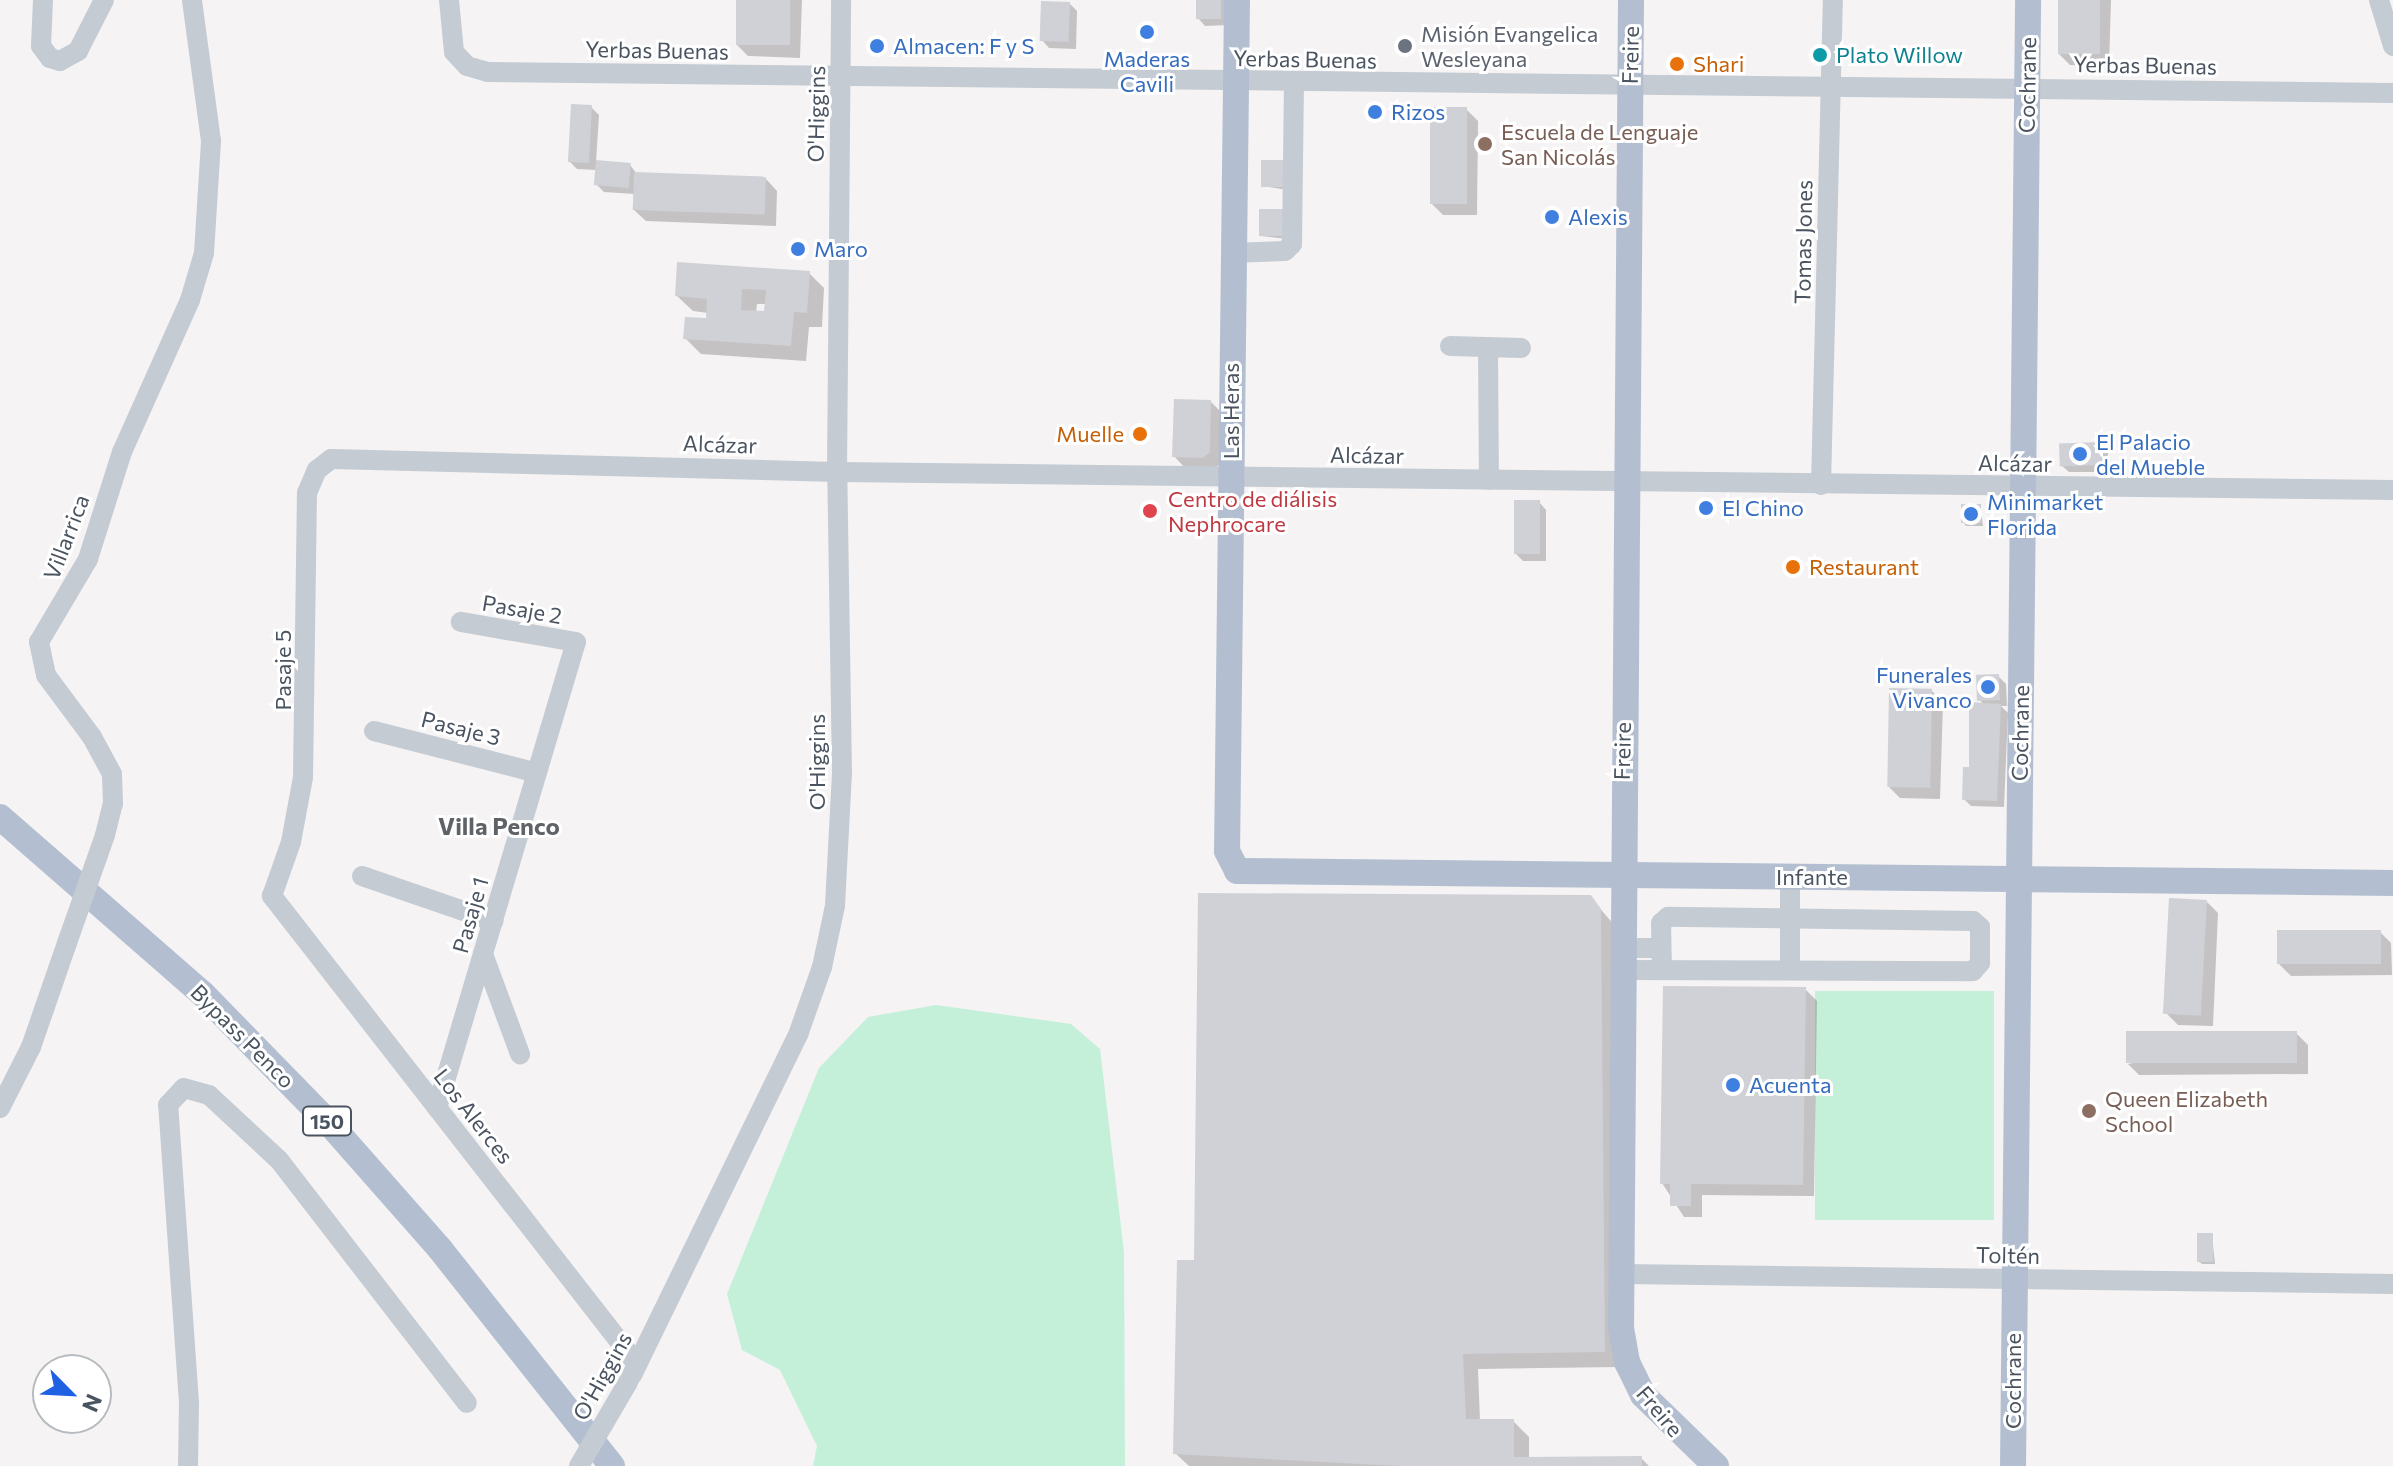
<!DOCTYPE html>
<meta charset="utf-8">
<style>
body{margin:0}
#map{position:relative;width:2393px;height:1466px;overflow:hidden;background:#f5f3f3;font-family:Commissioner,sans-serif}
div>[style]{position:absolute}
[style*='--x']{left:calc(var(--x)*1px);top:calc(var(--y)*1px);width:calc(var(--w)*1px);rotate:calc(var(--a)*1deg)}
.green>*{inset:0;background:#c4f0d9;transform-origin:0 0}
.shadow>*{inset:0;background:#0003}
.building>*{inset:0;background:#cfd1d7;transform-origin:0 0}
.minor>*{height:20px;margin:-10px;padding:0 10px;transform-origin:10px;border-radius:10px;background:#c4cbd3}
.major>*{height:26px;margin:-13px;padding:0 13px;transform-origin:13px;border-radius:13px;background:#b3bfd0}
.minor-bridge>*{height:20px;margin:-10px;padding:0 10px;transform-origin:10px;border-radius:10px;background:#c4cbd3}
.dots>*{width:22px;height:22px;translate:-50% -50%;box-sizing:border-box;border:4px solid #fff;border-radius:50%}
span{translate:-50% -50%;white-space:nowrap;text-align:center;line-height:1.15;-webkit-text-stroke:6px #fff;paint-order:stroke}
.shield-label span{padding:2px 6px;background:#fff;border:2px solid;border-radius:6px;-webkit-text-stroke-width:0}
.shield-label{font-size:20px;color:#4a5460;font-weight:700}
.worship-label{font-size:22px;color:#5b616d}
.left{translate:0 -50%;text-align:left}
.shop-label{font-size:22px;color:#366cbe}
.right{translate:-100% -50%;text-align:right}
.street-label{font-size:22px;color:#4a5460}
.culture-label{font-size:22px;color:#0d838f}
.food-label{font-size:22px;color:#c56008}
.education-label{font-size:22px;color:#785e54}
.health-label{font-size:22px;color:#be3a42}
.neighbourhood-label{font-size:24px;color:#5f6267;font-weight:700}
.north{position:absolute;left:32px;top:1354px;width:80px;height:80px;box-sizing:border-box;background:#fff;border:2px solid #b7bbbf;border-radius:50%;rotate:114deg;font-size:22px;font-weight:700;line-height:32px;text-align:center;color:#4a5460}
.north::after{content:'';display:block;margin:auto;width:28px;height:36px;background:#1e61e3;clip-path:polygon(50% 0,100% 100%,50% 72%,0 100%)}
</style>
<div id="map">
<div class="green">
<div style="left:1815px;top:991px;width:179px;height:229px"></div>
<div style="clip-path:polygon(936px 1005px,1071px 1024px,1100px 1049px,1124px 1252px,1125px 1466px,813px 1466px,817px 1446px,780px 1370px,742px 1350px,727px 1294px,819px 1068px,868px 1017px)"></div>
</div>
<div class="shadow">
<div style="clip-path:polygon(738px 0,802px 0,800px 58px,748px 56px,736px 44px)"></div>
<div style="clip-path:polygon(1198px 0,1225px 0,1228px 25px,1205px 26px,1198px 18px)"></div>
<div style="clip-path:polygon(2060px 0,2111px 0,2109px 66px,2070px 65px,2058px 53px)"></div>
<div style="clip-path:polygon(1070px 4px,1077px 11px,1076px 49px,1049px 48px,1042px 40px)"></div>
<div style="clip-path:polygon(591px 107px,599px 115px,596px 162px,630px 165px,637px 174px,766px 179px,777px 191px,776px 226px,646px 221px,634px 210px,635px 194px,604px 192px,596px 184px,597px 170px,577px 169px,569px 161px)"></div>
<div style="clip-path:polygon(1466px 109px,1478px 121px,1477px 215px,1443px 215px,1431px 203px)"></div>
<div style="clip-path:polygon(1263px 162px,1288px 190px,1262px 186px)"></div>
<div style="clip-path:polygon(1261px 211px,1287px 239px,1261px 236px)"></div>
<div style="clip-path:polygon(evenodd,809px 273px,824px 288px,822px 327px,809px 327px,806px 361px,701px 354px,685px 338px,708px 320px,708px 313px,693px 311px,677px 296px,809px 273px,757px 304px,767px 304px,766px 313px,756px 313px,757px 304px)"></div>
<div style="clip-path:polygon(1211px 402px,1222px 413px,1221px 463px,1215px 468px,1185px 468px,1174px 456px)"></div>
<div style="clip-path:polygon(2100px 444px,2108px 452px,2108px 472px,2069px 472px,2061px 465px)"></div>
<div style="clip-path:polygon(1539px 502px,1546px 510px,1546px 561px,1523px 561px,1516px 554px)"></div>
<div style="clip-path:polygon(1980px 506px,1983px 526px,1966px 526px,1963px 522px)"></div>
<div style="clip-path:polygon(1998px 676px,2006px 684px,2007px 706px,2001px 706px,2008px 713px,2004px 807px,1971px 806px,1964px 799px,1984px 705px,1979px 699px)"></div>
<div style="clip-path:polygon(1932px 691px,1943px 703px,1940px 799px,1900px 798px,1888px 786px)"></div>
<div style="clip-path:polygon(1590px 897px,1616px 927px,1619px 1367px,1478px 1369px,1480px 1421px,1513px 1421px,1529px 1437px,1529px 1459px,1641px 1458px,1649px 1466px,1189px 1466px,1175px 1453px,1195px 1262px)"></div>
<div style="clip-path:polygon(2207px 902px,2218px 913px,2213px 1026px,2178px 1025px,2166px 1013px)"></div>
<div style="clip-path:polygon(2380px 932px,2391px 943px,2392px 975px,2291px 976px,2279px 964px)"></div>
<div style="clip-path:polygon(1805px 989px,1817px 1001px,1814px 1196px,1702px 1195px,1702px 1217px,1684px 1217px,1662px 1183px)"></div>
<div style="clip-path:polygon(2296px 1033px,2308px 1045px,2308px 1074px,2139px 1075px,2128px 1064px)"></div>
<div style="clip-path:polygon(2212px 1235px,2215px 1264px,2202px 1264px,2198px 1261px)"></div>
</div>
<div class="building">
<div style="left:736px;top:0;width:54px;height:45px"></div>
<div style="left:1196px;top:0;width:25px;height:19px"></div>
<div style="left:2058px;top:0;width:42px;height:54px"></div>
<div style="left:1041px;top:1px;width:29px;height:40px;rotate:2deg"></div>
<div style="left:571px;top:104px;width:21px;height:58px;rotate:3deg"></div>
<div style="left:1430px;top:107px;width:37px;height:97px"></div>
<div style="left:596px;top:160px;width:35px;height:25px;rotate:5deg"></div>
<div style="left:1261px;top:160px;width:26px;height:27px"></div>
<div style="left:634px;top:172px;width:132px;height:38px;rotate:2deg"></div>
<div style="left:1259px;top:209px;width:26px;height:27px"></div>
<div style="clip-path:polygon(evenodd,677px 262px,810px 271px,807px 313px,794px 312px,791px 346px,683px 339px,685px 317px,706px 318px,707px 299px,675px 296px,677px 262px,742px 289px,766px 290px,764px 311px,741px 310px,742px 289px)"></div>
<div style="clip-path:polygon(1174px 399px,1211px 400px,1210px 452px,1203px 458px,1172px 457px)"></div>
<div style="left:2101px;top:442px;width:23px;height:42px;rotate:88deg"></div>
<div style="left:1514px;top:500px;width:26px;height:54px"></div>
<div style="left:1961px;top:504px;width:20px;height:19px"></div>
<div style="left:1999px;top:674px;width:26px;height:23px;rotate:88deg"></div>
<div style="left:1889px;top:688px;width:43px;height:99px;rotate:1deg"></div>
<div style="clip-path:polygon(1969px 702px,2001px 704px,1997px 801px,1962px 800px,1963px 767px,1969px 767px)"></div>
<div style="clip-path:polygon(1198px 893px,1591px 895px,1601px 909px,1605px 1352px,1463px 1354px,1466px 1419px,1514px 1419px,1514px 1457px,1642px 1456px,1642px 1466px,1399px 1466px,1173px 1454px,1177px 1260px,1194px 1260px)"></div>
<div style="left:2169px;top:898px;width:38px;height:116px;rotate:3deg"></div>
<div style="left:2381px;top:930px;width:34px;height:104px;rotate:90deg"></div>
<div style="clip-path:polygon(1663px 986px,1806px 987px,1803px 1185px,1691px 1184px,1691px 1206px,1670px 1206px,1670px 1184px,1660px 1184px)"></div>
<div style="left:2297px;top:1031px;width:32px;height:171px;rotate:90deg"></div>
<div style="left:2197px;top:1233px;width:16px;height:29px"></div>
</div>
<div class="minor">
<div style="--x:43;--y:0;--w:46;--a:92.5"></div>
<div style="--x:41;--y:46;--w:15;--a:53"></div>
<div style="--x:50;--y:58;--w:10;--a:17"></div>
<div style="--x:60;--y:61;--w:21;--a:-29"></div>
<div style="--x:78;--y:51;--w:57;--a:-63"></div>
<div style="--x:449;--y:0;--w:52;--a:84.5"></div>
<div style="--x:454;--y:52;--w:19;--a:47"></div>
<div style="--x:467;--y:66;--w:22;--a:16"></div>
<div style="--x:488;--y:72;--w:1905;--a:0.63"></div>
<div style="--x:2379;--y:0;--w:48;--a:73.1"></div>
<div style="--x:1232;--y:253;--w:53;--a:-2.2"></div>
<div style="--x:1285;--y:251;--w:10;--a:-45"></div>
<div style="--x:1292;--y:244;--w:161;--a:-89.3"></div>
<div style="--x:1450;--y:346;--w:71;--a:1.6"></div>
<div style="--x:1488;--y:347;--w:133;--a:89.6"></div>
<div style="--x:1821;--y:485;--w:485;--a:-88.6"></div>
<div style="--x:374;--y:731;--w:168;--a:14.4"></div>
<div style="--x:105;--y:835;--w:32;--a:-76"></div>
<div style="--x:113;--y:804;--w:30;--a:-92"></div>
<div style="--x:112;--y:774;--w:42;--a:-118.4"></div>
<div style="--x:92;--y:737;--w:77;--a:-126.6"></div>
<div style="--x:46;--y:675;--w:34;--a:-102"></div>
<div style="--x:39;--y:642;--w:96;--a:-59.4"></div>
<div style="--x:88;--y:559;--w:112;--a:-72.4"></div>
<div style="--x:122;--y:452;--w:167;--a:-65.9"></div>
<div style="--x:190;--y:300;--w:49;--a:-73.4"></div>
<div style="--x:204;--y:253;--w:112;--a:-86.4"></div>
<div style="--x:211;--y:141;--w:142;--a:-97.7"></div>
<div style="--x:362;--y:876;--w:139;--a:19"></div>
<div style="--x:1790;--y:877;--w:93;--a:90"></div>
<div style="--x:1621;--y:948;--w:40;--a:0"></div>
<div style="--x:483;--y:954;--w:107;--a:69.7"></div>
<div style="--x:1621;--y:970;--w:352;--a:0.2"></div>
<div style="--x:1973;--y:971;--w:11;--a:-49"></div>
<div style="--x:1980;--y:963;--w:36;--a:-90"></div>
<div style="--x:1980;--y:927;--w:9;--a:-139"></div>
<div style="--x:1973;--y:921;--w:305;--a:-179.2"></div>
<div style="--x:1668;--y:917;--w:9;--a:139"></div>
<div style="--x:1661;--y:923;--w:46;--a:88.8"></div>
<div style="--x:0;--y:1108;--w:68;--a:-63.1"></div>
<div style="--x:31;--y:1047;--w:110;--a:-70.9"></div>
<div style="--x:437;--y:1108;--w:486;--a:-73.4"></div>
<div style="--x:576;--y:642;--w:117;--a:-170.1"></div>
<div style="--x:1622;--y:1274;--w:771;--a:0.74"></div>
<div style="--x:637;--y:1364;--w:594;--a:-127.95"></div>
<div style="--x:272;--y:896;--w:57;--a:-70.6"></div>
<div style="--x:291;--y:842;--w:66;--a:-79.5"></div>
<div style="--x:303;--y:777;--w:284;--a:-89.2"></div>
<div style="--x:307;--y:493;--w:25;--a:-67"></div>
<div style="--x:317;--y:470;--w:18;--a:-38"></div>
<div style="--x:331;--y:459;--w:506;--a:1.47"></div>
<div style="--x:837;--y:472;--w:1556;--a:0.66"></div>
<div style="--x:632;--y:1375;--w:381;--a:-64"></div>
<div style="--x:799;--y:1032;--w:69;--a:-70.5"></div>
<div style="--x:822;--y:967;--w:62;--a:-78"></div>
<div style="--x:835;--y:906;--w:132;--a:-87"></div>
<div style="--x:842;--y:774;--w:302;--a:-90.9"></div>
<div style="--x:837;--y:472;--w:472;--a:-89.5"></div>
<div style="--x:188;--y:1466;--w:63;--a:-89.1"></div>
<div style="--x:189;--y:1403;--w:299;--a:-94"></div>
<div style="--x:168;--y:1105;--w:23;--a:-47"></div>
<div style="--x:184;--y:1088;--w:26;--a:16"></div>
<div style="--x:209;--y:1095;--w:96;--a:42.9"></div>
<div style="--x:279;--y:1160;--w:307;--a:52.3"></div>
</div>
<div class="major">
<div style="--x:1237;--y:0;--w:851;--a:90.67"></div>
<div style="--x:1227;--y:851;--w:22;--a:63"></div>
<div style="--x:1237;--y:871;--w:1156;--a:0.59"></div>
<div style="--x:1631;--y:0;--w:1328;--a:90.43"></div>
<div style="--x:1621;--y:1328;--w:35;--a:80"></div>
<div style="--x:1627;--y:1362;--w:37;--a:64"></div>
<div style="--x:1643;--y:1395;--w:102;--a:44.2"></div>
<div style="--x:0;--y:817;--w:269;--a:41.1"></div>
<div style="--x:203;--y:994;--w:180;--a:45.7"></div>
<div style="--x:329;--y:1123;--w:168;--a:48.6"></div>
<div style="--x:440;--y:1249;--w:277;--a:51.6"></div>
<div style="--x:2013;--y:1466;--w:1466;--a:-89.41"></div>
</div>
<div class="minor-bridge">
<div style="--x:67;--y:943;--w:114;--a:-70.6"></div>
<div style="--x:579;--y:1466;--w:97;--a:-59.7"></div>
</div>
<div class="dots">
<div style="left:1147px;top:32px;background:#3f7fe0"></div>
<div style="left:877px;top:46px;background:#3f7fe0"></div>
<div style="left:1405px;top:46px;background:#6b7280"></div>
<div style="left:1820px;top:55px;background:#0f9aa8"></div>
<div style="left:1677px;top:64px;background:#e8710a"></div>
<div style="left:1375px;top:112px;background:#3f7fe0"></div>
<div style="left:1485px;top:144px;background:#8d6e63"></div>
<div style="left:1552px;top:217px;background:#3f7fe0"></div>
<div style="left:798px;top:249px;background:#3f7fe0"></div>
<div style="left:1140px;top:434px;background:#e8710a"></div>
<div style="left:2080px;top:454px;background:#3f7fe0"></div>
<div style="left:1706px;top:508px;background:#3f7fe0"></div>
<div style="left:1150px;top:511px;background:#e0444e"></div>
<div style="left:1971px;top:514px;background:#3f7fe0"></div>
<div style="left:1793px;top:567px;background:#e8710a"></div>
<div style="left:1988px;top:687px;background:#3f7fe0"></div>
<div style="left:1733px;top:1085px;background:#3f7fe0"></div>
<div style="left:2089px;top:1111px;background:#8d6e63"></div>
</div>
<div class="shield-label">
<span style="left:327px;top:1121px">150</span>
</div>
<div class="worship-label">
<span class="left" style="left:1421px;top:46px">Misión Evangelica<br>Wesleyana</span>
</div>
<div class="shop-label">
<span class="left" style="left:893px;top:46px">Almacen: F y S</span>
<span style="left:1147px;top:71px">Maderas<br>Cavili</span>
<span class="left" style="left:1391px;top:112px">Rizos</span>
<span class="left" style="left:1568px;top:217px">Alexis</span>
<span class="left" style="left:814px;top:249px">Maro</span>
<span class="left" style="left:2096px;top:454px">El Palacio<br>del Mueble</span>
<span class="left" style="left:1987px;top:514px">Minimarket<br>Florida</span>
<span class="left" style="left:1722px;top:508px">El Chino</span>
<span class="right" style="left:1972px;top:687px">Funerales<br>Vivanco</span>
<span class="left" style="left:1749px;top:1085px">Acuenta</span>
</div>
<div class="street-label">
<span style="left:657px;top:50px;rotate:1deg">Yerbas Buenas</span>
<span style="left:1630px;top:55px;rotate:-89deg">Freire</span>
<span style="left:1305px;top:59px;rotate:1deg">Yerbas Buenas</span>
<span style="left:2145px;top:65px;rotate:1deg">Yerbas Buenas</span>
<span style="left:2027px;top:85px;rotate:-89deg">Cochrane</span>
<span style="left:816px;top:114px;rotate:-89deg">O'Higgins</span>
<span style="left:1803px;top:242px;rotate:-89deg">Tomas Jones</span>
<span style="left:1231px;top:411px;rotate:-90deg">Las Heras</span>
<span style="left:720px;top:444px;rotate:2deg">Alcázar</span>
<span style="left:1367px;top:455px;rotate:1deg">Alcázar</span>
<span style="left:2015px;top:463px;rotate:1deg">Alcázar</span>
<span style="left:66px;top:537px;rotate:-69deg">Villarrica</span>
<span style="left:522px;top:609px;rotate:10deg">Pasaje 2</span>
<span style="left:283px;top:670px;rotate:-90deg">Pasaje 5</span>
<span style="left:461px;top:728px;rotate:14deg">Pasaje 3</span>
<span style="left:2020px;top:733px;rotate:-89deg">Cochrane</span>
<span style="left:1622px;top:751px;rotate:-89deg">Freire</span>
<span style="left:817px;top:762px;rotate:-90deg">O'Higgins</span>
<span style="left:1812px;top:877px">Infante</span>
<span style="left:470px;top:915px;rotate:-74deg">Pasaje 1</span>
<span style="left:243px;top:1036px;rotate:45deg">Bypass Penco</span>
<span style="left:474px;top:1116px;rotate:52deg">Los Alerces</span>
<span style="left:2008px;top:1255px;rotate:1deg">Toltén</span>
<span style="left:602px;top:1376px;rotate:-61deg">O'Higgins</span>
<span style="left:2013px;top:1381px;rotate:-90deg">Cochrane</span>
<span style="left:1660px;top:1411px;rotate:50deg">Freire</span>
</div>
<div class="culture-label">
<span class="left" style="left:1836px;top:55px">Plato Willow</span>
</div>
<div class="food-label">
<span class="left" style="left:1693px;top:64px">Shari</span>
<span class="right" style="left:1124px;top:434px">Muelle</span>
<span class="left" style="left:1809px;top:567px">Restaurant</span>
</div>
<div class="education-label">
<span class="left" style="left:1501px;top:144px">Escuela de Lenguaje<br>San Nicolás</span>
<span class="left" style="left:2105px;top:1111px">Queen Elizabeth<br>School</span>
</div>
<div class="health-label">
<span class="left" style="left:1168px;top:511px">Centro de diálisis<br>Nephrocare</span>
</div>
<div class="neighbourhood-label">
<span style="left:499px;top:826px">Villa Penco</span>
</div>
<div class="north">N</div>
</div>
